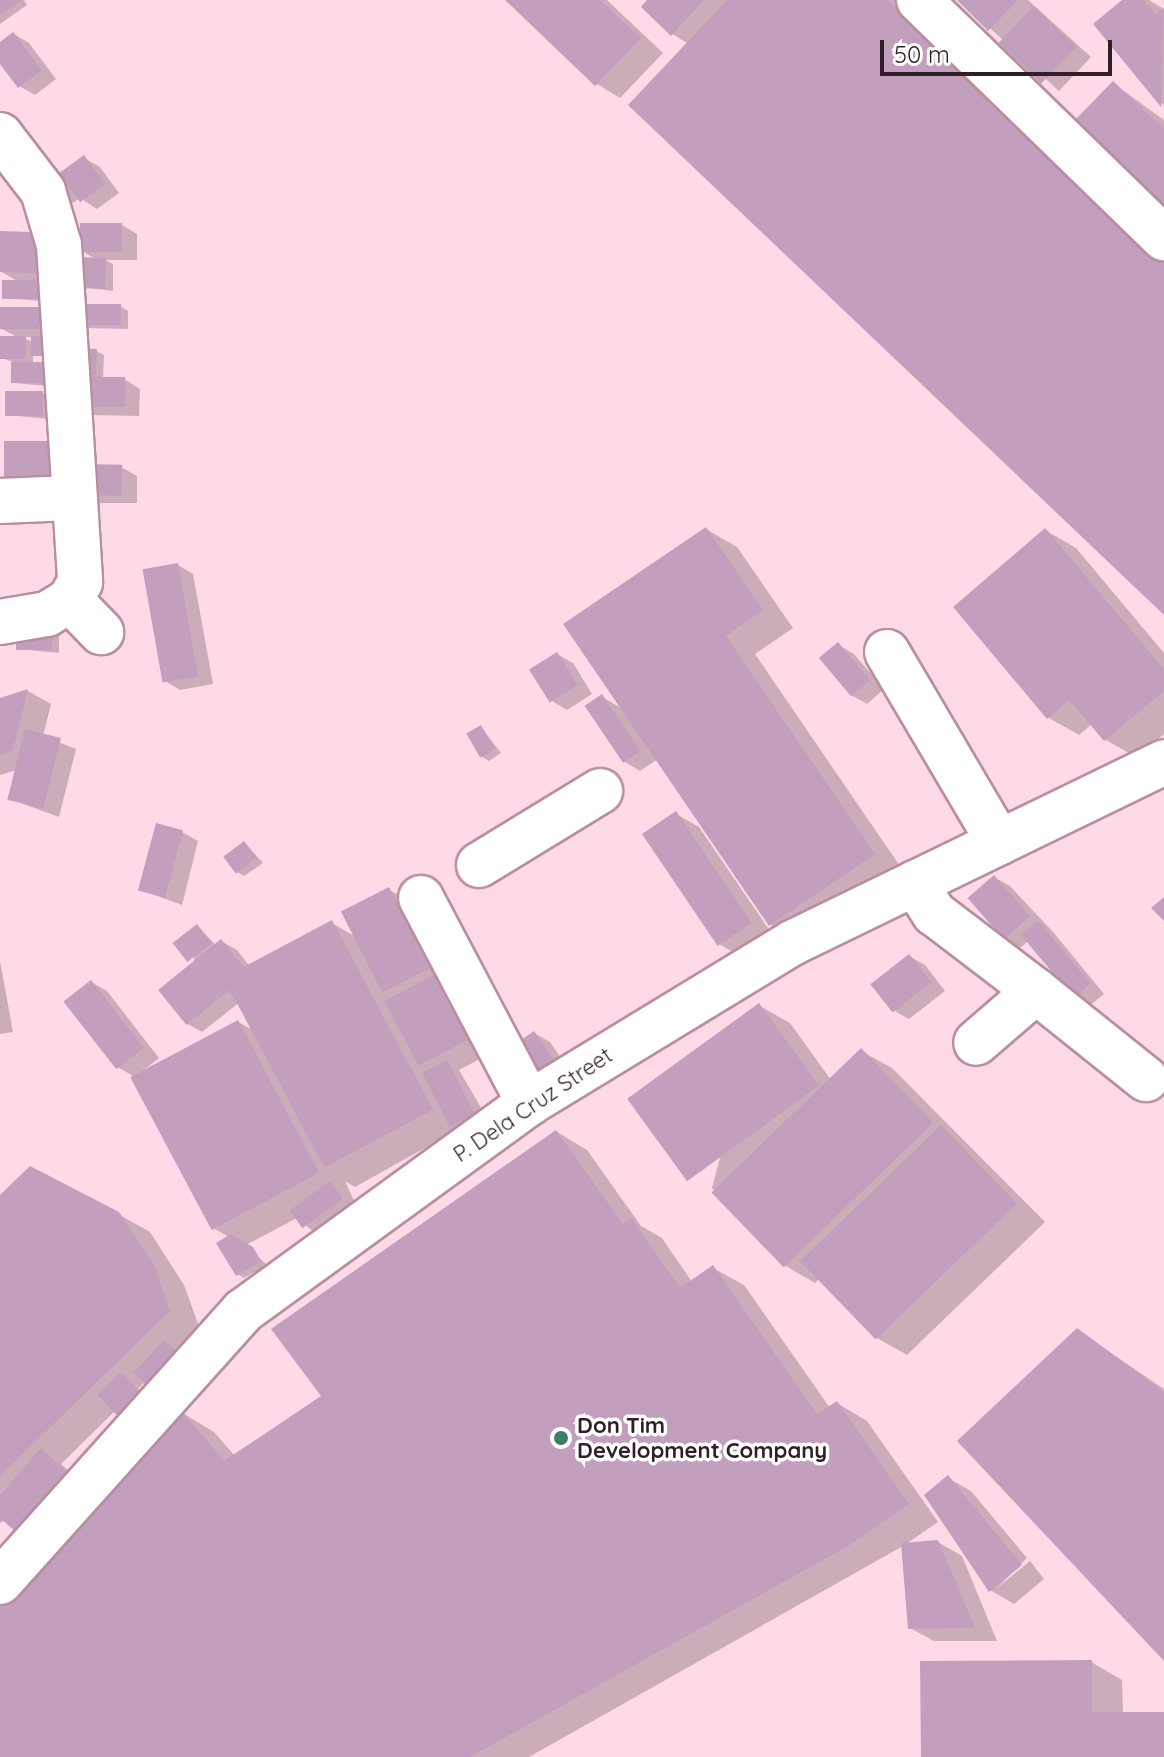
<!DOCTYPE html>
<style>
body{margin:0}
#map{position:relative;width:1164px;height:1757px;overflow:hidden;background:#fed9e8;font-family:Quicksand,sans-serif}
div>[style]{position:absolute}
[style*='--x']{left:calc(var(--x)*1px);top:calc(var(--y)*1px);width:calc(var(--w)*1px);rotate:calc(var(--a)*1deg)}
.shadow>*{inset:0;background:#0003}
.building>*{inset:0;background:#c29fbc;transform-origin:0 0}
.roads{filter:drop-shadow(2px 0 #b98ea0) drop-shadow(-2px 0 #b98ea0) drop-shadow(0 2px #b98ea0) drop-shadow(0 -2px #b98ea0)}
.minor>*{height:44px;margin:-22px;padding:0 22px;transform-origin:22px;border-radius:22px;background:#fff}
.dots>*{width:22px;height:22px;translate:-50% -50%;box-sizing:border-box;border:4px solid #fff;border-radius:50%}
span{translate:-50% -50%;white-space:nowrap;text-align:center;line-height:1.15;-webkit-text-stroke:7px #fff;paint-order:stroke}
.street-label{font-size:22px;color:#301f27}
.poi-label{font-size:22px;color:#301f27;font-weight:700}
.left{translate:0 -50%;text-align:left}
.scale{position:absolute;left:880px;top:40px;width:232px;height:36px;box-sizing:border-box;border:4px solid #301f27;border-top:0;padding-left:10px;font-size:24px;line-height:28px;white-space:nowrap;color:#301f27;-webkit-text-stroke:6px #fff;paint-order:stroke}
</style>
<div id="map">
<div class="shadow">
<div style="clip-path:polygon(0 0,24px 0,27px 5px,0 24px)"></div>
<div style="clip-path:polygon(508px 0,607px 0,663px 53px,620px 98px,597px 84px)"></div>
<div style="clip-path:polygon(650px 0,898px 0,1164px 253px,1164px 612px,689px 44px,672px 34px)"></div>
<div style="clip-path:polygon(959px 0,1028px 0,1091px 57px,1059px 91px)"></div>
<div style="clip-path:polygon(1125px 0,1149px 0,1164px 9px,1164px 106px,1096px 25px)"></div>
<div style="clip-path:polygon(14px 34px,29px 43px,56px 79px,35px 95px,19px 86px,0 61px,0 44px)"></div>
<div style="clip-path:polygon(1113px 83px,1164px 120px,1164px 204px)"></div>
<div style="clip-path:polygon(84px 158px,100px 167px,119px 193px,97px 209px,80px 198px,71px 204px,64px 200px,60px 180px,72px 187px)"></div>
<div style="clip-path:polygon(122px 225px,137px 234px,137px 260px,106px 260px,113px 264px,113px 291px,77px 286px,97px 260px,82px 251px)"></div>
<div style="clip-path:polygon(0 233px,37px 234px,53px 302px,4px 298px,19px 282px,0 271px)"></div>
<div style="clip-path:polygon(79px 306px,120px 306px,128px 311px,128px 329px,86px 328px)"></div>
<div style="clip-path:polygon(evenodd,0 309px,49px 309px,55px 359px,33px 354px,33px 364px,58px 387px,14px 383px,13px 362px,2px 358px,19px 338px,0 328px,0 309px,22px 337px,33px 337px,34px 343px,22px 337px)"></div>
<div style="clip-path:polygon(96px 351px,104px 355px,103px 379px,124px 379px,140px 389px,139px 416px,92px 415px,77px 406px,78px 372px)"></div>
<div style="clip-path:polygon(42px 393px,49px 397px,50px 419px,7px 415px)"></div>
<div style="clip-path:polygon(121px 467px,137px 476px,137px 503px,99px 503px,83px 494px)"></div>
<div style="clip-path:polygon(706px 529px,737px 547px,793px 628px,755px 654px,904px 872px,801px 942px,771px 925px,658px 759px,640px 771px,625px 762px,602px 697px,623px 709px)"></div>
<div style="clip-path:polygon(1045px 530px,1076px 548px,1164px 653px,1164px 734px,1136px 757px,1106px 740px,1092px 724px,1079px 735px,1049px 718px,956px 607px)"></div>
<div style="clip-path:polygon(178px 565px,193px 574px,213px 684px,180px 690px,165px 681px)"></div>
<div style="clip-path:polygon(59px 629px,59px 653px,18px 649px)"></div>
<div style="clip-path:polygon(838px 645px,854px 654px,884px 689px,867px 704px,851px 695px)"></div>
<div style="clip-path:polygon(557px 654px,573px 663px,592px 694px,567px 710px,552px 701px)"></div>
<div style="clip-path:polygon(28px 691px,51px 704px,43px 736px,76px 749px,59px 817px,10px 799px,17px 770px,0 775px,0 700px)"></div>
<div style="clip-path:polygon(481px 727px,501px 753px,489px 761px,482px 757px)"></div>
<div style="clip-path:polygon(676px 814px,699px 827px,774px 937px,743px 958px,719px 944px)"></div>
<div style="clip-path:polygon(182px 832px,198px 841px,182px 905px,141px 890px)"></div>
<div style="clip-path:polygon(245px 843px,263px 863px,244px 876px,237px 872px)"></div>
<div style="clip-path:polygon(994px 877px,1010px 886px,1054px 933px,1104px 994px,1089px 1006px,1074px 997px,1028px 941px,1020px 948px,1004px 939px)"></div>
<div style="clip-path:polygon(388px 889px,412px 903px,503px 1047px,459px 1070px,490px 1123px,459px 1129px,355px 1187px,345px 1181px,358px 1209px,320px 1237px,297px 1218px,246px 1245px,267px 1265px,244px 1278px,237px 1274px,229px 1237px,213px 1228px,135px 1077px,119px 1068px,91px 982px,107px 991px,159px 1058px,144px 1070px,238px 1022px,255px 1031px,240px 1002px,202px 1032px,186px 1023px,198px 927px,216px 945px,221px 941px,237px 950px,258px 977px,332px 923px,356px 937px)"></div>
<div style="clip-path:polygon(909px 956px,925px 965px,945px 991px,909px 1019px,893px 1010px)"></div>
<div style="clip-path:polygon(0 961px,13px 1032px,0 1034px)"></div>
<div style="clip-path:polygon(760px 1006px,790px 1023px,831px 1080px,861px 1051px,892px 1068px,1045px 1222px,907px 1355px,877px 1338px,820px 1278px,815px 1283px,784px 1265px,712px 1188px)"></div>
<div style="clip-path:polygon(534px 1033px,550px 1042px,569px 1070px,546px 1085px,512px 1048px)"></div>
<div style="clip-path:polygon(557px 1132px,587px 1150px,641px 1226px,662px 1238px,692px 1282px,713px 1268px,744px 1285px,830px 1408px,837px 1403px,867px 1421px,938px 1522px,906px 1544px,938px 1542px,962px 1556px,997px 1641px,934px 1641px,910px 1628px,903px 1546px,529px 1757px,0 1757px,0 1609px,184px 1414px,214px 1432px,235px 1456px,324px 1396px)"></div>
<div style="clip-path:polygon(0 1198px,118px 1214px,150px 1232px,184px 1285px,200px 1329px,176px 1351px,182px 1357px,153px 1386px,145px 1382px,138px 1389px,146px 1397px,125px 1418px,115px 1411px,61px 1464px,83px 1483px,0 1523px)"></div>
<div style="clip-path:polygon(1077px 1330px,1164px 1389px,1164px 1658px)"></div>
<div style="clip-path:polygon(948px 1478px,971px 1491px,1027px 1558px,997px 1588px,1030px 1561px,1044px 1579px,1014px 1604px,990px 1590px)"></div>
<div style="clip-path:polygon(1091px 1662px,1122px 1680px,1123px 1714px,1164px 1714px,1164px 1757px,923px 1757px)"></div>
</div>
<div class="building">
<div style="clip-path:polygon(0 0,22px 0,0 15px)"></div>
<div style="clip-path:polygon(505px 0,600px 0,641px 38px,595px 86px)"></div>
<div style="clip-path:polygon(647px 0,704px 0,671px 36px,641px 7px)"></div>
<div style="clip-path:polygon(727px 0,888px 0,1164px 262px,1164px 615px,628px 105px)"></div>
<div style="clip-path:polygon(957px 0,1018px 0,988px 31px)"></div>
<div style="clip-path:polygon(1122px 0,1144px 0,1156px 15px,1164px 8px,1161px 107px,1093px 24px)"></div>
<div style="left:1034px;top:6px;width:59px;height:51px;rotate:44deg"></div>
<div style="clip-path:polygon(13px 32px,42px 70px,18px 88px,0 64px,0 42px)"></div>
<div style="clip-path:polygon(1113px 81px,1164px 129px,1164px 207px,1074px 121px)"></div>
<div style="left:84px;top:155px;width:36px;height:31px;rotate:54deg"></div>
<div style="left:80px;top:223px;width:42px;height:29px"></div>
<div style="left:0;top:231px;width:38px;height:41px;rotate:2deg"></div>
<div style="left:74px;top:257px;width:32px;height:31px;rotate:2deg"></div>
<div style="left:2px;top:280px;width:44px;height:19px"></div>
<div style="left:77px;top:304px;width:44px;height:21px"></div>
<div style="left:0;top:307px;width:49px;height:22px"></div>
<div style="left:0;top:336px;width:26px;height:23px"></div>
<div style="left:31px;top:336px;width:17px;height:20px"></div>
<div style="left:76px;top:348px;width:21px;height:26px;rotate:3deg"></div>
<div style="left:51px;top:362px;width:21px;height:40px;rotate:90deg"></div>
<div style="left:75px;top:377px;width:50px;height:30px"></div>
<div style="left:5px;top:391px;width:38px;height:25px"></div>
<div style="left:4px;top:441px;width:45px;height:44px"></div>
<div style="left:81px;top:464px;width:41px;height:31px;rotate:1deg"></div>
<div style="clip-path:polygon(706px 527px,763px 610px,726px 636px,875px 854px,769px 926px,563px 624px)"></div>
<div style="clip-path:polygon(1045px 528px,1164px 669px,1164px 691px,1104px 741px,1069px 700px,1047px 719px,953px 607px)"></div>
<div style="left:178px;top:563px;width:115px;height:36px;rotate:80deg"></div>
<div style="left:52px;top:623px;width:27px;height:36px;rotate:90deg"></div>
<div style="left:838px;top:642px;width:50px;height:25px;rotate:50deg"></div>
<div style="left:557px;top:652px;width:39px;height:33px;rotate:58deg"></div>
<div style="clip-path:polygon(28px 689px,13px 750px,0 755px,0 698px)"></div>
<div style="left:602px;top:694px;width:69px;height:21px;rotate:56deg"></div>
<div style="left:481px;top:725px;width:28px;height:17px;rotate:60deg"></div>
<div style="left:25px;top:729px;width:37px;height:73px;rotate:14deg"></div>
<div style="left:676px;top:811px;width:135px;height:41px;rotate:56deg"></div>
<div style="left:156px;top:823px;width:28px;height:70px;rotate:15deg"></div>
<div style="left:244px;top:841px;width:21px;height:26px;rotate:53deg"></div>
<div style="left:994px;top:875px;width:55px;height:35px;rotate:49deg"></div>
<div style="left:389px;top:887px;width:91px;height:54px;rotate:63deg"></div>
<div style="clip-path:polygon(1164px 897px,1164px 921px,1151px 908px)"></div>
<div style="left:332px;top:920px;width:215px;height:123px;rotate:62deg"></div>
<div style="left:1038px;top:921px;width:82px;height:22px;rotate:50deg"></div>
<div style="left:197px;top:924px;width:24px;height:31px;rotate:52deg"></div>
<div style="left:221px;top:939px;width:45px;height:81px;rotate:51deg"></div>
<div style="left:909px;top:954px;width:36px;height:49px;rotate:52deg"></div>
<div style="left:447px;top:968px;width:73px;height:71px;rotate:62deg"></div>
<div style="left:91px;top:980px;width:86px;height:35px;rotate:52deg"></div>
<div style="left:759px;top:1003px;width:102px;height:163px;rotate:54deg"></div>
<div style="left:238px;top:1020px;width:173px;height:122px;rotate:62deg"></div>
<div style="left:534px;top:1031px;width:35px;height:30px;rotate:55deg"></div>
<div style="left:861px;top:1048px;width:104px;height:208px;rotate:46deg"></div>
<div style="left:447px;top:1060px;width:61px;height:28px;rotate:63deg"></div>
<div style="left:941px;top:1125px;width:109px;height:196px;rotate:46deg"></div>
<div style="clip-path:polygon(556px 1130px,623px 1224px,631px 1218px,680px 1288px,713px 1265px,817px 1414px,837px 1401px,909px 1504px,848px 1546px,470px 1757px,0 1757px,0 1606px,183px 1412px,224px 1461px,321px 1396px,271px 1329px)"></div>
<div style="clip-path:polygon(30px 1166px,119px 1212px,154px 1265px,170px 1311px,0 1476px,0 1195px)"></div>
<div style="left:330px;top:1181px;width:22px;height:50px;rotate:54deg"></div>
<div style="clip-path:polygon(231px 1234px,253px 1247px,261px 1261px,236px 1276px,216px 1243px)"></div>
<div style="clip-path:polygon(1077px 1328px,1164px 1392px,1164px 1661px,957px 1441px)"></div>
<div style="left:164px;top:1340px;width:18px;height:45px;rotate:43deg"></div>
<div style="left:121px;top:1372px;width:28px;height:33px;rotate:46deg"></div>
<div style="clip-path:polygon(41px 1448px,68px 1473px,16px 1532px,0 1518px,0 1495px)"></div>
<div style="clip-path:polygon(948px 1475px,1022px 1565px,989px 1592px,924px 1495px)"></div>
<div style="clip-path:polygon(938px 1540px,975px 1628px,908px 1629px,901px 1543px)"></div>
<div style="clip-path:polygon(1092px 1660px,1092px 1712px,1164px 1712px,1164px 1757px,921px 1757px,920px 1661px)"></div>
</div>
<div class="roads">
<div class="minor">
<div style="--x:919;--y:0;--w:342;--a:44.2"></div>
<div style="--x:0;--y:135;--w:71;--a:52.5"></div>
<div style="--x:43;--y:191;--w:56;--a:73.5"></div>
<div style="--x:59;--y:245;--w:338;--a:86.4"></div>
<div style="--x:80;--y:582;--w:21;--a:119"></div>
<div style="--x:0;--y:501;--w:71;--a:-2.4"></div>
<div style="--x:70;--y:600;--w:45;--a:45.9"></div>
<div style="--x:0;--y:622;--w:48;--a:-9.7"></div>
<div style="--x:47;--y:614;--w:27;--a:-31"></div>
<div style="--x:887;--y:652;--w:221;--a:59.5"></div>
<div style="--x:479;--y:865;--w:142;--a:-31.4"></div>
<div style="--x:915;--y:883;--w:36;--a:58"></div>
<div style="--x:934;--y:913;--w:128;--a:37.4"></div>
<div style="--x:1036;--y:991;--w:79;--a:139.1"></div>
<div style="--x:421;--y:898;--w:232;--a:62.2"></div>
<div style="--x:1036;--y:991;--w:141;--a:38.7"></div>
<div style="--x:0;--y:1582;--w:364;--a:-48.1"></div>
<div style="--x:243;--y:1311;--w:354;--a:-36"></div>
<div style="--x:529;--y:1103;--w:308;--a:-31.3"></div>
<div style="--x:792;--y:943;--w:414;--a:-25.9"></div>
</div>
</div>
<div class="dots">
<div style="left:561px;top:1438px;background:#3e7d6a"></div>
</div>
<div class="street-label">
<span style="left:533px;top:1105px;rotate:-34deg">P. Dela Cruz Street</span>
</div>
<div class="poi-label">
<span class="left" style="left:577px;top:1438px">Don Tim<br>Development Company</span>
</div>
<div class="scale">50 m</div>
</div>
